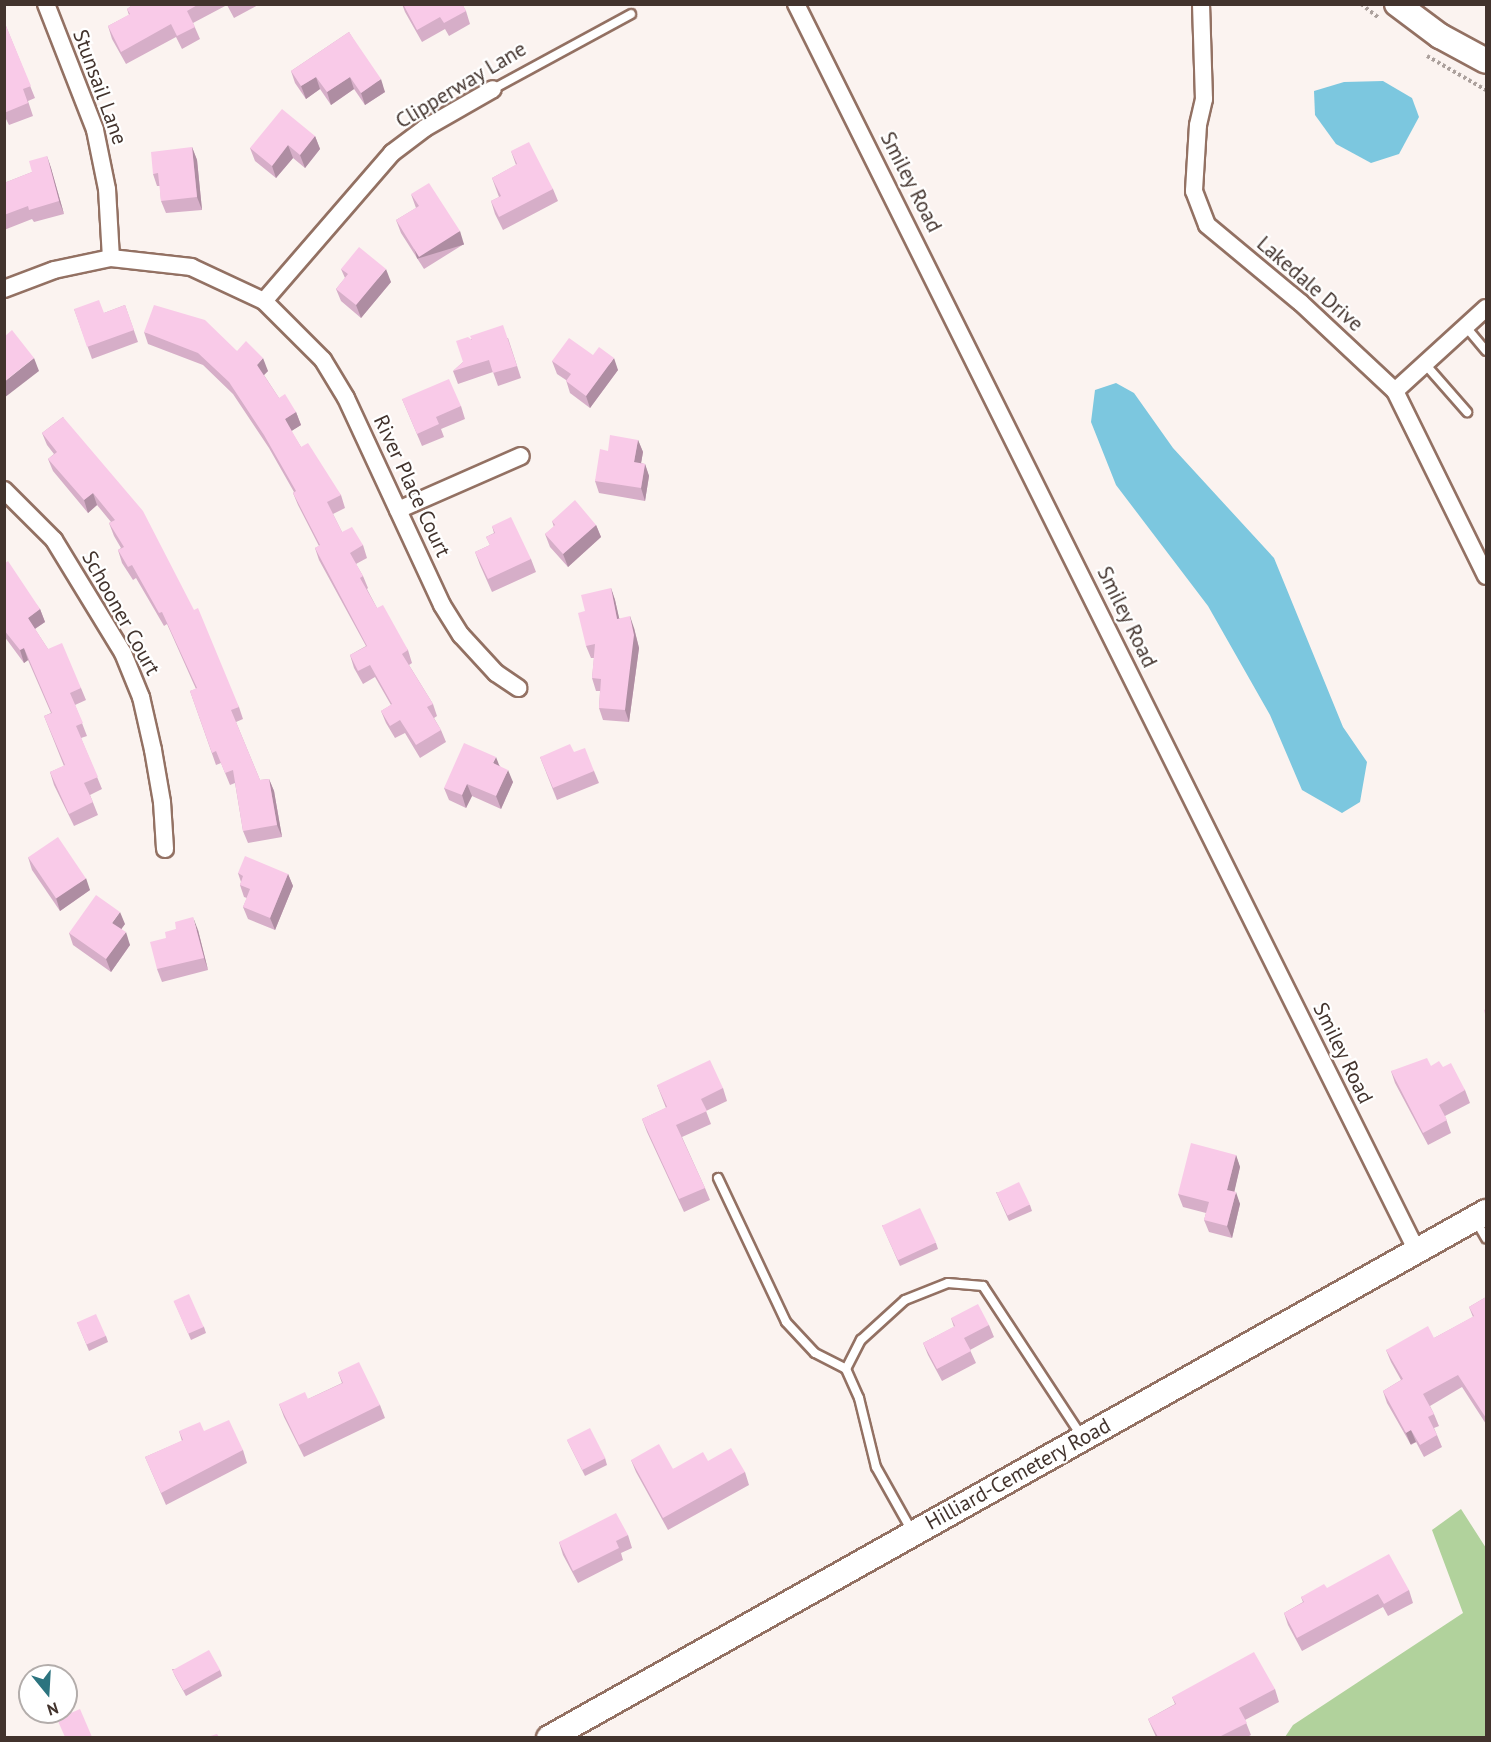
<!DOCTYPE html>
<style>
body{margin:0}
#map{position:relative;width:1491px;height:1742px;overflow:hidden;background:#fbf3f0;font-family:"PT Sans",sans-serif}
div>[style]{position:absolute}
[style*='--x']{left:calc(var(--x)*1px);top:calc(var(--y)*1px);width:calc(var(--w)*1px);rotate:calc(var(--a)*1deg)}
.forest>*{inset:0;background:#b1d29c}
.water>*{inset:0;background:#7cc7df}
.path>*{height:4px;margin-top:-2px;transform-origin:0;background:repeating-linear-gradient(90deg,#aba09c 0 3px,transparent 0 6px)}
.roads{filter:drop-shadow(2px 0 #937163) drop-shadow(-2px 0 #937163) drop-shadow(0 2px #937163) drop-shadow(0 -2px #937163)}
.lane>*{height:8px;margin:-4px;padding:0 4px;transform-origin:4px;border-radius:4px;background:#fff}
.street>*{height:16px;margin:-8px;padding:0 8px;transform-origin:8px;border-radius:8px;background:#fff}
.secondary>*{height:24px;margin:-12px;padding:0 12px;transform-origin:12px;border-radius:12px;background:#fff}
.wall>*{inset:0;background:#d6aec8}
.shaded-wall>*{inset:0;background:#ae8da2;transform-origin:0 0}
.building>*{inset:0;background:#f9cae8;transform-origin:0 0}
span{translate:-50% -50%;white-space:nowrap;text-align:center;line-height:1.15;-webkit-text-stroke:4.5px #fff;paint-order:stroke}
.street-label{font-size:21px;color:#42332d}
.frame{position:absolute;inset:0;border:6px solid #42332d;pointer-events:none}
.north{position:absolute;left:18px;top:1664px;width:60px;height:60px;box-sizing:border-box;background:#fff;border:2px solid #b3adab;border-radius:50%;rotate:162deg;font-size:16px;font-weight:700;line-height:24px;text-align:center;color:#42332d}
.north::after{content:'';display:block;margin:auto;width:21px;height:27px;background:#2c747f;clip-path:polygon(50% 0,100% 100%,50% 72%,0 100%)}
</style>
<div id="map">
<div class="forest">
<div style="clip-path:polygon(1461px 1509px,1486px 1548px,1486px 1737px,1285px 1737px,1293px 1725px,1463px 1613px,1432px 1530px)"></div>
</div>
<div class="water">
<div style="clip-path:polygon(1383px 81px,1412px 98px,1419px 117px,1399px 154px,1371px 163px,1336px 144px,1315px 115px,1314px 91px,1344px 82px)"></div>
<div style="clip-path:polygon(1116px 383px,1134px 393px,1173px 448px,1274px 558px,1343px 727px,1367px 762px,1360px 802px,1342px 813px,1302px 790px,1270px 715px,1208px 606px,1116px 485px,1091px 422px,1095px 390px)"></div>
</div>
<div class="path">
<div style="--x:1361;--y:4;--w:23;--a:38"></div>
<div style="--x:1427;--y:56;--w:68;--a:30"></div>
</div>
<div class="roads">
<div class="lane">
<div style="--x:493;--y:89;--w:157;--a:-28.5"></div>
<div style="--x:1466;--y:327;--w:31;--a:50"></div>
<div style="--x:1425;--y:364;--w:64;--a:48.8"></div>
<div style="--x:718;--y:1178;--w:159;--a:64.7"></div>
<div style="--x:786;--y:1322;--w:42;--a:46.9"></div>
<div style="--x:815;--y:1353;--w:35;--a:27"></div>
<div style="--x:846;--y:1369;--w:32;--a:66"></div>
<div style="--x:859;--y:1398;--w:71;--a:76.2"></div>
<div style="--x:876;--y:1467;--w:76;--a:60.7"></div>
<div style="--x:1476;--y:1221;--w:20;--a:60"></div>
<div style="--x:846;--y:1369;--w:33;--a:-63"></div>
<div style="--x:861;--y:1340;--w:59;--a:-42.3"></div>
<div style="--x:905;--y:1300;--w:46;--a:-21.6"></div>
<div style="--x:948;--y:1283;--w:35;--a:5"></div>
<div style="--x:983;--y:1286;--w:181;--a:56.7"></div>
</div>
<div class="street">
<div style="--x:46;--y:4;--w:135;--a:68.7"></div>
<div style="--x:95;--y:130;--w:60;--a:78.5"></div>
<div style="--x:107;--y:189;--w:69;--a:86.7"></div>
<div style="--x:796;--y:4;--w:1393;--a:63.53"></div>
<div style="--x:1201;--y:4;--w:95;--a:88.2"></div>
<div style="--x:1204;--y:99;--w:27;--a:103"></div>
<div style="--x:1198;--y:125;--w:66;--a:93.5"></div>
<div style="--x:1194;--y:191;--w:36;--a:69"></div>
<div style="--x:1207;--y:225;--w:122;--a:39.7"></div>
<div style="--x:1301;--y:303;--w:129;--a:43.1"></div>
<div style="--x:1395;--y:391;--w:206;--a:63.8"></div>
<div style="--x:4;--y:289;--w:53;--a:-20.8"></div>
<div style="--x:54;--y:270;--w:58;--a:-11.9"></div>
<div style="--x:111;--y:258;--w:81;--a:6.4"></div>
<div style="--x:191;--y:267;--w:81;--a:25"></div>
<div style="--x:264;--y:301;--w:83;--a:45"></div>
<div style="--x:323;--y:360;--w:44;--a:58.8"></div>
<div style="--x:346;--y:398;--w:228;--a:65.1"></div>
<div style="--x:442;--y:605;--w:36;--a:58"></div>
<div style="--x:461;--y:635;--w:52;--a:47.4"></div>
<div style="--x:496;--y:673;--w:27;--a:34"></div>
<div style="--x:264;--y:301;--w:196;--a:-49.1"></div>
<div style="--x:392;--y:153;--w:41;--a:-37.1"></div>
<div style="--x:425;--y:128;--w:78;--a:-29.8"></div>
<div style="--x:1395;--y:391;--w:123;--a:-42.4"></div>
<div style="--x:4;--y:490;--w:71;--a:45"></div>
<div style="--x:54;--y:540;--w:132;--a:58.6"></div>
<div style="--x:123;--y:653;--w:48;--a:67.8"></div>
<div style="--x:141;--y:697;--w:54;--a:77.2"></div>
<div style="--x:153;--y:750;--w:53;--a:80.2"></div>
<div style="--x:162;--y:802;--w:47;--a:86.3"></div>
<div style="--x:398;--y:510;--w:134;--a:-23.7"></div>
</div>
<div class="secondary">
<div style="--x:1397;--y:4;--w:54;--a:36.7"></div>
<div style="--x:1440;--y:36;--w:52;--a:28.5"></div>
<div style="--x:549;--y:1738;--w:1075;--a:-29.31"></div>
</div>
</div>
<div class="wall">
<div style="clip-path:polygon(134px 4px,260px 4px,234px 18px,227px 5px,193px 23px,200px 39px,182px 49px,176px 37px,126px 64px,112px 39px,108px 26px,129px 15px,127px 9px)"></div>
<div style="clip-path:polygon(402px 4px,462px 4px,466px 11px,470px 24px,449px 36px,445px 29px,422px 42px,405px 12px)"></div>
<div style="clip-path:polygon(4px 21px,35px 98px,28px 101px,33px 116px,9px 125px,4px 115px)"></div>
<div style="clip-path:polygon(349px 32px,385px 92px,365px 105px,354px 89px,331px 105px,320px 89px,306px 99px,295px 83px,291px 71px)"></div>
<div style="clip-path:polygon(315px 136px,320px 149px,305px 168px,293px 158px,276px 178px,255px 161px,250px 148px)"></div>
<div style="clip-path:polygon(192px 147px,197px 160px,202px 210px,166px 213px,161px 201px,160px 186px,157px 186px,153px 174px)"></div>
<div style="clip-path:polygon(511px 151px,553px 189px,558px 201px,503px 230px,495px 214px,491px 201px,499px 197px,492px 178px,516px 165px)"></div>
<div style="clip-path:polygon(47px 156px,51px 168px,64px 214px,34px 222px,32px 219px,4px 230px,4px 183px,32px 172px)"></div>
<div style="clip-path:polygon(411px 194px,464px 244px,424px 269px,401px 233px,396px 220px,416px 208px)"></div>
<div style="clip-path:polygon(341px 269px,391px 282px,361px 318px,341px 301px,336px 289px,345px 278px)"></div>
<div style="clip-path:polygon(125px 305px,138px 342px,92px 359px,74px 309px,104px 313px)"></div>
<div style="clip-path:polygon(144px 332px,237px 351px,268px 371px,264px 375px,279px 398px,296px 412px,301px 425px,291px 431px,301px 447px,341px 495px,345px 508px,333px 514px,342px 532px,363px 545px,367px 558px,356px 564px,363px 576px,368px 588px,367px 589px,377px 608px,408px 650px,412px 663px,409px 665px,433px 704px,437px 716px,434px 718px,441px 730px,446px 742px,420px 758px,405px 733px,395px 738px,386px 723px,381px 711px,391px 705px,375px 677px,363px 684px,354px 668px,350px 655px,366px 646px,319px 560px,315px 548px,319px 546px,298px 505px,293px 493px,294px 492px,269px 448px,233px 394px,203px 365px,148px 344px)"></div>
<div style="clip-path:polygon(508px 338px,521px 378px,498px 386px,493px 372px,458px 384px,453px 371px,463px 362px,471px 339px)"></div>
<div style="clip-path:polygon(593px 355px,618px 370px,590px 408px,570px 393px,566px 380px,557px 374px,552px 361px)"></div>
<div style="clip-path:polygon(402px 399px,461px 406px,465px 419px,441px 429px,444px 437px,422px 446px)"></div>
<div style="clip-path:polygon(63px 417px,239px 707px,243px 719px,236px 722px,260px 780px,269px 779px,274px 791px,282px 837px,248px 843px,243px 831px,235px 783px,230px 785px,221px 763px,216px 765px,190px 691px,196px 689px,167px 624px,164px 626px,136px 578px,133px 580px,122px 563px,118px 550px,121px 548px,114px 536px,109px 523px,111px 522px,97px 505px,88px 513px,53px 471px,48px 459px,54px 454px,47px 445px,42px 433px)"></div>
<div style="clip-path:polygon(638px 440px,643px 452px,641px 463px,645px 464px,649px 476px,645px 501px,599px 493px,595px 481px,608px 451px)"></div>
<div style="clip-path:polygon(552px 521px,596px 525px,601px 537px,568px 567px,550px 547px,545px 534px,554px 527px)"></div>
<div style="clip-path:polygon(492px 526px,531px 559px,536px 572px,492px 592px,480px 565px,475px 552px,490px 545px,486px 537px,494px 533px)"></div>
<div style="clip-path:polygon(4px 564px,40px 609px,45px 622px,35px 629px,48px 649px,81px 688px,86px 700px,75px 705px,87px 736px,81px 738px,102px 789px,90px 795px,98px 815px,74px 826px,54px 785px,50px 772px,64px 766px,44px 716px,51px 713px,28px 660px,24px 663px,4px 636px)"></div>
<div style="clip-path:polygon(611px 588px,615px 600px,619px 618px,634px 628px,639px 648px,629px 722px,603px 720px,599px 708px,600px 691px,596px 691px,592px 678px,594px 658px,591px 658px,586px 646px,585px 611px)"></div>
<div style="clip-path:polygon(574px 752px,594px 771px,599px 783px,557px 800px,540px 757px)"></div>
<div style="clip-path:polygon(499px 765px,513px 782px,501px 809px,472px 796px,466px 808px,449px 800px,444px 788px)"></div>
<div style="clip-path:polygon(28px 857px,90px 890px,60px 911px,32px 870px)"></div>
<div style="clip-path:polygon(238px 873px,288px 874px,293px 886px,275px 930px,248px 919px,243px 907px,247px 898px,244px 897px,240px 885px,241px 882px)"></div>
<div style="clip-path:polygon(125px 924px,121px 929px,130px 945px,111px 972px,73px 945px,69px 933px)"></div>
<div style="clip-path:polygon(176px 929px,198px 930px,208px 970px,162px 982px,157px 969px,166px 938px)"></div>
<div style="clip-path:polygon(1431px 1066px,1443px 1067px,1465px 1090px,1470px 1103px,1445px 1116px,1451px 1133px,1428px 1145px,1395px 1083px,1391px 1071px)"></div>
<div style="clip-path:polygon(657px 1085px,723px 1088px,727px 1101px,706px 1111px,711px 1124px,682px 1137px,705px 1188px,710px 1200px,684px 1212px,647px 1132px,642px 1119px,666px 1108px)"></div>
<div style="clip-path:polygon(1236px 1155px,1240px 1167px,1234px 1191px,1240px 1204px,1232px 1238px,1209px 1232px,1204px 1220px,1206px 1213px,1183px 1207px,1178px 1194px)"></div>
<div style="clip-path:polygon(996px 1192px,1030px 1205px,1032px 1211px,1009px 1221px)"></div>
<div style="clip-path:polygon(882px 1225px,936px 1243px,938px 1249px,900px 1266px)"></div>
<div style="clip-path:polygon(1486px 1297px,1486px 1424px,1462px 1387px,1430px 1406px,1434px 1414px,1439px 1426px,1434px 1428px,1437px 1435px,1442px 1447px,1424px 1457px,1416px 1442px,1411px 1445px,1387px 1403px,1383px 1391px,1401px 1380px,1391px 1362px,1386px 1350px,1434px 1338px,1473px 1317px,1469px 1307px)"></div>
<div style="clip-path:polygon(174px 1301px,204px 1327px,206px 1333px,191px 1340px)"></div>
<div style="clip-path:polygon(951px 1318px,989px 1325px,994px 1337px,970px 1350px,976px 1363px,942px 1381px,928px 1355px,923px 1343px,954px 1327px)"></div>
<div style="clip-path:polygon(77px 1322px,106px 1336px,108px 1342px,89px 1351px)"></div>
<div style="clip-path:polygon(338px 1372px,380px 1405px,385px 1418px,304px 1457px,284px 1417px,279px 1404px,308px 1399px,342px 1383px)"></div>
<div style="clip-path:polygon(179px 1431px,243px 1450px,247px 1463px,166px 1505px,145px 1457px,182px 1441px)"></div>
<div style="clip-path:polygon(567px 1440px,605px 1458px,607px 1465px,585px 1476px)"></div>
<div style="clip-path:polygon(631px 1460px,673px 1469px,708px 1461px,745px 1472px,749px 1485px,668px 1530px,636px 1472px)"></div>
<div style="clip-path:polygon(628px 1535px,632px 1548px,621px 1553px,623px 1560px,578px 1583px,563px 1555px,559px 1542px)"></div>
<div style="clip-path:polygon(1327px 1588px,1409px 1590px,1413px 1603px,1388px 1616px,1383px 1607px,1302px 1651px,1288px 1625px,1284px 1613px,1303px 1602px,1301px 1597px)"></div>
<div style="clip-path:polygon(172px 1669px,220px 1670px,222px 1676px,186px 1696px,175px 1676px)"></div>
<div style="clip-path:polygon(1275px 1689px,1279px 1702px,1245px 1720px,1251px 1735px,1247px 1737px,1156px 1737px,1148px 1719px,1175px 1704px,1172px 1697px)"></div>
</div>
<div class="shaded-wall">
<div style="clip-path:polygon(316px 77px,320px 89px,306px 99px,301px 86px)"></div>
<div style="clip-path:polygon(350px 77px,354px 89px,331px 105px,327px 92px)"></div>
<div style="clip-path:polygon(381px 79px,385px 92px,365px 105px,361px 93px)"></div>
<div style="clip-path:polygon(315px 136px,320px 149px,305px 168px,300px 155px)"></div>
<div style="clip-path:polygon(288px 145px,293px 158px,276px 178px,272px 166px)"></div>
<div style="clip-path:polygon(192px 147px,197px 160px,202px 210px,197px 197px)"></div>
<div style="clip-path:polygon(47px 156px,51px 168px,64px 214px,59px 201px)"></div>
<div style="left:460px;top:231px;width:14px;height:49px;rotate:73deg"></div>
<div style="clip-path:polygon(386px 269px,391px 282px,361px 318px,356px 305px)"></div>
<div style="clip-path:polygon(34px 358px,39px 371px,4px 398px,4px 382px)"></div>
<div style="clip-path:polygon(263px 358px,268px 371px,262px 377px,257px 365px)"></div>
<div style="clip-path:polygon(614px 358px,618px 370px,590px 408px,586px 396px)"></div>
<div style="clip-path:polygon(296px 412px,301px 425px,290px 432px,285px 419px)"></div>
<div style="clip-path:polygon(638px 440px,643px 452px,639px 475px,634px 462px)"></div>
<div style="clip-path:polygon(645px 464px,649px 476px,645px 501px,641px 488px)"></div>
<div style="clip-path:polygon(93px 493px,97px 505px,88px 513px,84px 500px)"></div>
<div style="clip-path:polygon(596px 525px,601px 537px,568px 567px,563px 554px)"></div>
<div style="clip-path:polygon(611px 588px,615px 600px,622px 631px,617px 619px)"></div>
<div style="clip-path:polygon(40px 609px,45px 622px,33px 630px,28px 618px)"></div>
<div style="clip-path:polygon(630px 616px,634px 628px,639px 648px,629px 722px,625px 710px)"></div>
<div style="clip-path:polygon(24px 648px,28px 660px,24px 663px,20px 650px)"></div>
<div style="clip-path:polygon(496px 757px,501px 770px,493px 763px)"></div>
<div style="clip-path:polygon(508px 770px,513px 782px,501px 809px,496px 796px)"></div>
<div style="clip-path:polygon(269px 779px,274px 791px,282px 837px,277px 825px)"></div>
<div style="clip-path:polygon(467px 784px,472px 796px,466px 808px,462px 795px)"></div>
<div style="clip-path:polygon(288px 874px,293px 886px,275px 930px,270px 918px)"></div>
<div style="clip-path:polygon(86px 878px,90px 890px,60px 911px,56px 898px)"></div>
<div style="clip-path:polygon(120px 912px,125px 924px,117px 935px,112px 923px)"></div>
<div style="clip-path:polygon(193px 917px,198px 930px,208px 970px,204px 958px)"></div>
<div style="clip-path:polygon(126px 932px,130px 945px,111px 972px,106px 959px)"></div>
<div style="clip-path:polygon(1236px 1155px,1240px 1167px,1232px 1202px,1227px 1190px)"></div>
<div style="clip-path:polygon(1236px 1192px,1240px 1204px,1232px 1238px,1227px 1226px)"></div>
<div style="left:1411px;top:1430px;width:13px;height:6px;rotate:67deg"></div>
</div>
<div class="building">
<div style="clip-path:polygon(134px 4px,199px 4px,187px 11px,195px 27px,177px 36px,171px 24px,121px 52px,108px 26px,130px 14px,127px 9px)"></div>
<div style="clip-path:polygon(403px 4px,462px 4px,466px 11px,444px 23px,440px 17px,417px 30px)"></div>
<div style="clip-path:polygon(4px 21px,31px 86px,23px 89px,28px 103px,4px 113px)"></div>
<div style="clip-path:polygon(349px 32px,381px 79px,361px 93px,350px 77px,327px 92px,316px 77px,301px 86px,291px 71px)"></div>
<div style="clip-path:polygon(282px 109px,315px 136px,300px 155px,288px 145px,272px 166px,250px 148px)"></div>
<div style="clip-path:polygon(529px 142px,553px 189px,499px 217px,491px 201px,501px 196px,492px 178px,517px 164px,511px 151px)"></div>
<div style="clip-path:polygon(192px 147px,197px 197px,161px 201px,158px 173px,153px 174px,151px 152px)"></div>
<div style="clip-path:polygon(47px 156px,59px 201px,29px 210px,28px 206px,4px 215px,4px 183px,32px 172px,29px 161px)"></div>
<div style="clip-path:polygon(429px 183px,460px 231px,419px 257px,396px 220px,419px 206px,411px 194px)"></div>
<div style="clip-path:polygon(359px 247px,386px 269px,356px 305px,336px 289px,348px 274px,341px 269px)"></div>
<div style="clip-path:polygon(99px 300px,104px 313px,125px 305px,134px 330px,87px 347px,74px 309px)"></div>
<div style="clip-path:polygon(154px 305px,205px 320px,237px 351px,246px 341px,263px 358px,257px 365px,279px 398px,285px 394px,296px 412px,285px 419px,301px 447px,308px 443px,341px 495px,327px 502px,342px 532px,352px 527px,363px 545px,350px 553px,363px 576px,360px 578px,377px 608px,383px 605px,408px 650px,402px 654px,433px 704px,427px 707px,441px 730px,416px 745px,400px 720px,390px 726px,381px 711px,392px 704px,370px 665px,358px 671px,350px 655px,367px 646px,315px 548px,320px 545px,293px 493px,296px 491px,264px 435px,229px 382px,198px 353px,144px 332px)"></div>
<div style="clip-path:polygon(503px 325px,517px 366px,493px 373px,489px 360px,453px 371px,463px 362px,456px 341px,468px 337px,472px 340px,470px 336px)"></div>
<div style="clip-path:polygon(12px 330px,34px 358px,4px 382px,4px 337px)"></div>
<div style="clip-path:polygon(569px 338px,593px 355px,599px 347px,614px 358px,586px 396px,566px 381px,571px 374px,552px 361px)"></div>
<div style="clip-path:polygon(449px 379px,461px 406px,436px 417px,439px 424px,417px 434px,402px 399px)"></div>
<div style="clip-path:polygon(63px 417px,143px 511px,194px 610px,198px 608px,239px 707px,231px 710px,260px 780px,269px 779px,277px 825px,243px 831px,233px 770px,225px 773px,216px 751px,212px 753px,190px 691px,197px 688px,162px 612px,159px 613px,132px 565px,128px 567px,118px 550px,124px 547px,109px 523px,115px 520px,93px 493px,84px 500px,48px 459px,57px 452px,42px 433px)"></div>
<div style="clip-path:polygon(610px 435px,638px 440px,634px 462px,645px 464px,641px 488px,595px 481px,600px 449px,608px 451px)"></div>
<div style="clip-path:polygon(575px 500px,596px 525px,563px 554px,545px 534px,555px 525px,552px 521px)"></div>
<div style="clip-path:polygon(511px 517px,531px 559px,488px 579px,475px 552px,490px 545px,486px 537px,495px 533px,492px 526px)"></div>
<div style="clip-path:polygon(8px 561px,40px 609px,28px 618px,48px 649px,62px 643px,81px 688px,70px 693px,83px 723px,76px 726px,98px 777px,84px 783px,93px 802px,69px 814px,50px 772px,65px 765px,44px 716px,52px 713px,24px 648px,20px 650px,4px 630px,4px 564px)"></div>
<div style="clip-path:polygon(611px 588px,617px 619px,630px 616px,634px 635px,625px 710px,599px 708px,601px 679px,592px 678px,595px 644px,586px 646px,578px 613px,585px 611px,581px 595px)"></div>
<div style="clip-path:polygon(464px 743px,496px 757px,493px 763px,508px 770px,496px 796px,467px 784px,462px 795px,444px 788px)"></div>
<div style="clip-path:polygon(570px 744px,574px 752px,585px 748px,594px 771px,553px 788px,540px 757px)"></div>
<div style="left:58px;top:837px;width:50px;height:36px;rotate:56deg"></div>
<div style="clip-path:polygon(245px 856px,288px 874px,270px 918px,243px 907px,250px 889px,240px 885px,243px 876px,238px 873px)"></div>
<div style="clip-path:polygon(96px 895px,120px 912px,112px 923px,126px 932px,106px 959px,69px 933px)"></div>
<div style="clip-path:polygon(193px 917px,204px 958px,157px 969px,150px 942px,166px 938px,165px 932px,176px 929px,175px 922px)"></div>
<div style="clip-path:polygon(1486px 1009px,1486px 1018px,1484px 1010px)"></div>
<div style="clip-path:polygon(1427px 1058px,1431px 1066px,1439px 1061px,1443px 1067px,1451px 1063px,1465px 1090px,1439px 1105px,1447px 1120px,1423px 1133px,1391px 1071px)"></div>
<div style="clip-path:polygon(710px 1060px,723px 1088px,701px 1099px,707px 1111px,676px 1125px,705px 1188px,679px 1199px,642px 1119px,667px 1107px,657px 1085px)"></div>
<div style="clip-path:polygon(1191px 1143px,1236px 1155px,1227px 1190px,1236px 1192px,1227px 1226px,1204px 1220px,1209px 1202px,1178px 1194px)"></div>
<div style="left:1019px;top:1182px;width:25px;height:25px;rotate:64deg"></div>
<div style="left:920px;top:1208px;width:38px;height:42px;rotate:65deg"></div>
<div style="left:189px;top:1294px;width:36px;height:17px;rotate:66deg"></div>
<div style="clip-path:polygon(1486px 1297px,1486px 1418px,1458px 1375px,1423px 1394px,1434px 1414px,1428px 1417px,1437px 1435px,1420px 1445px,1411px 1430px,1406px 1433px,1383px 1391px,1403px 1379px,1386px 1350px,1428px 1326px,1434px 1338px,1474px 1316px,1469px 1307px)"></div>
<div style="clip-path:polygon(978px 1304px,989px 1325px,964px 1338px,971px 1351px,937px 1369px,923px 1343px,955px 1326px,951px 1318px)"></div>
<div style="left:96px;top:1314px;width:24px;height:21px;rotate:66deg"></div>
<div style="clip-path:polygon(359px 1362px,380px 1405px,299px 1445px,279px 1404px,305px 1392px,308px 1399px,343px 1383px,338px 1372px)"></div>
<div style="clip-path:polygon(229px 1420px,243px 1450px,161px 1493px,145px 1457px,183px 1440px,179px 1431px,200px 1422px,204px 1431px)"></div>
<div style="left:590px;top:1428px;width:34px;height:26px;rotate:63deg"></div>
<div style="clip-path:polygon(659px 1444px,673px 1469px,703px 1452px,708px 1461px,731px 1448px,745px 1472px,663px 1518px,631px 1460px)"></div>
<div style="clip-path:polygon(616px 1513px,628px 1535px,616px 1541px,619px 1548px,573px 1571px,559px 1542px)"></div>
<div style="clip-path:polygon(1389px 1554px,1409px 1590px,1384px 1604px,1378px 1594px,1297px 1638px,1284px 1613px,1304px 1602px,1301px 1597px,1324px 1584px,1327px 1588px)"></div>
<div style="left:209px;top:1650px;width:23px;height:42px;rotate:61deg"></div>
<div style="clip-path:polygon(1254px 1652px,1275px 1689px,1239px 1708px,1247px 1723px,1219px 1737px,1204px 1737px,1203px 1736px,1201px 1737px,1158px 1737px,1148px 1719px,1176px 1704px,1172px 1697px)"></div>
<div style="clip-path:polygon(80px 1709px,92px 1737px,65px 1737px,57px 1719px)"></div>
<div style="clip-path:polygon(217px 1734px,219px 1737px,207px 1737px)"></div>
</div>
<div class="street-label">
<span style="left:461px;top:85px;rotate:-31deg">Clipperway Lane</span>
<span style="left:100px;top:87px;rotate:70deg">Stunsail Lane</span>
<span style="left:911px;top:182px;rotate:63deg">Smiley Road</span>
<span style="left:1310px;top:284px;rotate:41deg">Lakedale Drive</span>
<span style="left:412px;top:486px;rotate:65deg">River Place Court</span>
<span style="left:121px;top:613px;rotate:61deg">Schooner Court</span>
<span style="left:1127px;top:617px;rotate:64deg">Smiley Road</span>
<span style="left:1343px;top:1053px;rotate:64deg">Smiley Road</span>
<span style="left:1018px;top:1474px;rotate:-29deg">Hilliard-Cemetery Road</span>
</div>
<div class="frame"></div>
<div class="north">N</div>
</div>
